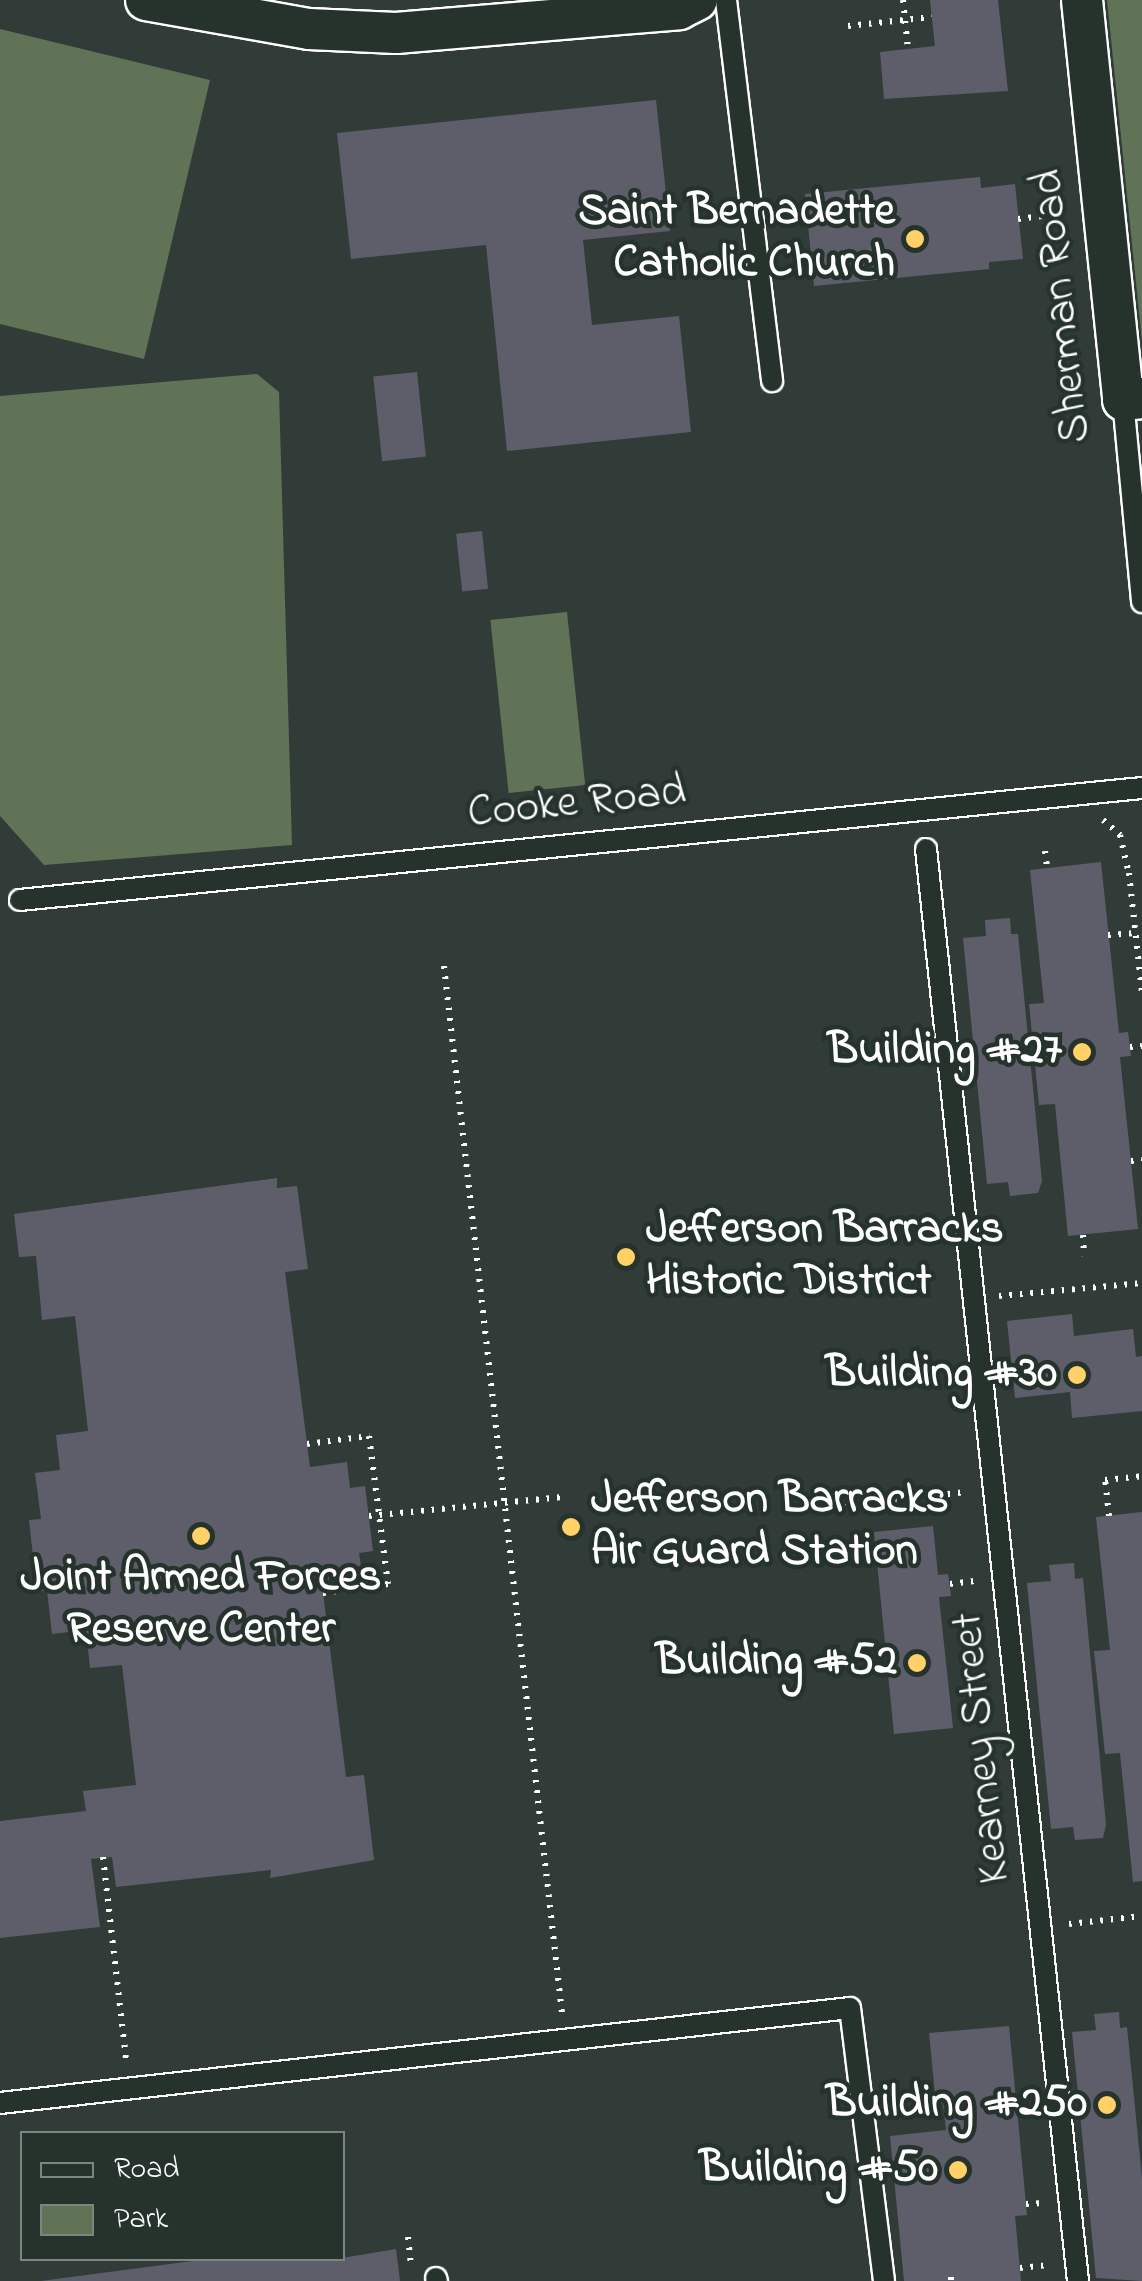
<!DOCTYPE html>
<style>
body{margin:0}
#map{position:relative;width:1142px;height:2281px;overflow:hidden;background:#313c39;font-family:"Indie Flower",sans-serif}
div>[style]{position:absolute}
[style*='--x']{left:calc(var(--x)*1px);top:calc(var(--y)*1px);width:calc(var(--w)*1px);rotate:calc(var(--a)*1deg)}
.green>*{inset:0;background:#607356;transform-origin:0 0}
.building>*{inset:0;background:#5e5e6b;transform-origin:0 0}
.path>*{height:6px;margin-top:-3px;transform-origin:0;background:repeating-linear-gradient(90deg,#fff 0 2.5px,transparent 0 10.5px)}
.roads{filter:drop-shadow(2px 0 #fff) drop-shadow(-2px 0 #fff) drop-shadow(0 2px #fff) drop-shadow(0 -2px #fff)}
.service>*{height:20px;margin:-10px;padding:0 10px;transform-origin:10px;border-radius:10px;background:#26332d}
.minor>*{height:40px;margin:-20px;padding:0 20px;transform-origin:20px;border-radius:20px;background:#26332d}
.dots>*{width:28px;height:28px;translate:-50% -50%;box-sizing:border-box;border:5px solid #26332d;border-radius:50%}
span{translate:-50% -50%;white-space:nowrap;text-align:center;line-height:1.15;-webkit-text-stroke:9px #26332d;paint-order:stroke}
.poi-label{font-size:45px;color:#fff;font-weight:700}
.right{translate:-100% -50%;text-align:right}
.left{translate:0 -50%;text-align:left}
.street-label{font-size:45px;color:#fff}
.legend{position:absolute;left:20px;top:2131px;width:325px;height:130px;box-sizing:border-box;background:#26332d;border:2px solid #7d8581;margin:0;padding:12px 18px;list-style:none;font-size:30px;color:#fff}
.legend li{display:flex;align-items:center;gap:20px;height:50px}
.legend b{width:50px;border:2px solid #7d8581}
</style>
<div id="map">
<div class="green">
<div style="clip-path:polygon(1107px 0,1142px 0,1142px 341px)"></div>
<div style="clip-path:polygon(0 29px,210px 80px,144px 359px,0 324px)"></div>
<div style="clip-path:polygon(257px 374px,279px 392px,292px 845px,44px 865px,0 816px,0 396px)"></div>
<div style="left:567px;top:612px;width:174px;height:77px;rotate:84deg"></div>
</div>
<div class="building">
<div style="clip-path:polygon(930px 0,998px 0,1008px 91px,884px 99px,880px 52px,935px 46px)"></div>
<div style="clip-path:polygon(656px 100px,670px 231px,583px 240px,592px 325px,679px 316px,691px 432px,507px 451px,486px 245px,351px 259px,337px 133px)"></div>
<div style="clip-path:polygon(980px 177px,981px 188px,1015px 184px,1023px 259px,989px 262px,989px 269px,814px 286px,805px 194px)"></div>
<div style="left:417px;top:372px;width:85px;height:44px;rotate:84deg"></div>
<div style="left:482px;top:531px;width:58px;height:26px;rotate:84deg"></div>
<div style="clip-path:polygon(1101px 862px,1119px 1033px,1128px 1032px,1130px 1047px,1131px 1056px,1120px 1057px,1138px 1229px,1068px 1236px,1055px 1104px,1039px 1105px,1029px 1004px,1044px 1003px,1030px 870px)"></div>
<div style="clip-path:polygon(1010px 918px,1011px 934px,1018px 934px,1042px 1181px,1038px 1193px,1010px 1196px,1008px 1182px,987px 1184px,963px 938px,986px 936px,985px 920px)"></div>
<div style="clip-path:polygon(277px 1178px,277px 1188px,297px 1186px,308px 1269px,285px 1272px,310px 1467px,347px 1462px,350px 1488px,365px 1486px,373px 1551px,359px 1553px,363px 1580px,322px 1585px,346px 1777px,364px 1775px,374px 1860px,270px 1878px,271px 1870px,116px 1887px,112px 1857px,91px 1859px,100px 1927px,0 1938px,0 1821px,86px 1811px,83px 1791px,136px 1785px,122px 1665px,90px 1668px,86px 1630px,52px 1634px,47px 1590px,37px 1592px,29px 1520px,41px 1519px,35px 1473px,60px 1470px,56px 1435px,88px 1431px,75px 1316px,42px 1320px,36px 1256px,19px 1257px,14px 1214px)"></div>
<div style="clip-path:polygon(1072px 1314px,1074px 1336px,1133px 1329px,1136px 1357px,1142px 1356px,1142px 1411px,1072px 1418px,1070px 1392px,1015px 1398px,1007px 1321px)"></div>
<div style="clip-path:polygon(1142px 1512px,1142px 1881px,1133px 1882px,1120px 1753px,1105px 1754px,1094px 1651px,1110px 1650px,1096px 1517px)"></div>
<div style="clip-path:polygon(933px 1526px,938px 1575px,948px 1574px,951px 1596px,939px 1597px,953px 1728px,894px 1734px,874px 1532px)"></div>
<div style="clip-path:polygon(1074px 1563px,1075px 1579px,1083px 1578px,1106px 1825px,1103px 1838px,1075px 1840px,1073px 1827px,1051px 1829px,1027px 1583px,1051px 1581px,1049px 1565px)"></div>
<div style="clip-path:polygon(1119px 2012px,1120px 2028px,1127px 2027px,1142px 2178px,1142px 2281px,1096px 2278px,1072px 2032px,1096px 2030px,1094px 2014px)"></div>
<div style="clip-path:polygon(1009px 2026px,1027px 2215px,1015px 2216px,1021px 2281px,904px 2281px,890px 2136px,946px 2130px,943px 2103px,936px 2104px,929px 2033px)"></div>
<div style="clip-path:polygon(396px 2249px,400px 2281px,41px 2281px,215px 2258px,342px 2258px)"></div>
</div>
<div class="path">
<div style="--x:903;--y:0;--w:49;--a:84.2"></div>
<div style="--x:848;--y:26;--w:84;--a:-6.1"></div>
<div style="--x:1018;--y:219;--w:49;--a:-7"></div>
<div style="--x:1103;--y:820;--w:23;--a:41"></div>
<div style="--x:1120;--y:835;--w:39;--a:77"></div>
<div style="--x:1129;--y:873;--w:120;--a:83.8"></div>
<div style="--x:1045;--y:851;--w:17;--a:83"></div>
<div style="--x:1108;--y:935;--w:28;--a:-4"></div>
<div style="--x:444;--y:966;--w:1054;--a:83.57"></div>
<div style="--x:1130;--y:1047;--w:12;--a:-5"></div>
<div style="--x:1131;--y:1161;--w:11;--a:-5"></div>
<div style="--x:1083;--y:1235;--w:21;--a:87"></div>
<div style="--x:999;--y:1296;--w:144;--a:-5.2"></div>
<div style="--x:307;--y:1444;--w:63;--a:-7.4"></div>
<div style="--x:369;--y:1436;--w:149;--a:82.7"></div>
<div style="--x:388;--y:1584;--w:66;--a:172.1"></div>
<div style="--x:869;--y:1503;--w:16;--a:22"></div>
<div style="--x:918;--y:1506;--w:10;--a:-11"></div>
<div style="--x:928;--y:1504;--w:7;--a:-82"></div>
<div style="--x:791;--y:1512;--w:176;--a:-6.5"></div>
<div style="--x:369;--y:1516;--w:194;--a:-5.6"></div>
<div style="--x:1109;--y:1516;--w:36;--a:-96"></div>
<div style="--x:1105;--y:1480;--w:37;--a:-6"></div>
<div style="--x:950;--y:1584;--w:25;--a:-7"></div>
<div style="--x:103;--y:1857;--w:203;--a:83.5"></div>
<div style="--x:1069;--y:1924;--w:73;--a:-6.3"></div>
<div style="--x:1026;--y:2204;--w:18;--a:-3"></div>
<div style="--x:408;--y:2237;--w:28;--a:84"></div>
<div style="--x:1020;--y:2268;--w:30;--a:-6"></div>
<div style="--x:951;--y:2277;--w:4;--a:90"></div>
</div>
<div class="roads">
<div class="service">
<div style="--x:726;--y:0;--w:384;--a:83.1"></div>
<div style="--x:1123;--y:400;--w:203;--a:84.6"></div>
<div style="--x:926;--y:849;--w:1440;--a:83.94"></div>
<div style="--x:20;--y:900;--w:1128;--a:-5.7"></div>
<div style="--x:0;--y:2103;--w:855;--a:-6.38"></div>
<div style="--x:850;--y:2008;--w:275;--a:82.9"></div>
<div style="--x:436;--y:2278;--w:3;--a:72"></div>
</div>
<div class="minor">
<div style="--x:146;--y:0;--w:166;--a:10.1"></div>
<div style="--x:309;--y:29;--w:87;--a:2.6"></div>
<div style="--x:396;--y:33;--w:284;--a:-4.8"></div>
<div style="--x:679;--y:9;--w:20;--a:-27"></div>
<div style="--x:1082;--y:0;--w:402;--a:84.1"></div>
<div style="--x:1123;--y:400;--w:19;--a:-6"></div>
</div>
</div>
<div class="dots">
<div style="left:915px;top:239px;background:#ffd166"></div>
<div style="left:1082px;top:1052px;background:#ffd166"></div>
<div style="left:626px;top:1257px;background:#ffd166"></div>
<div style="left:1077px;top:1375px;background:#ffd166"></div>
<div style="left:571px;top:1527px;background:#ffd166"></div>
<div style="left:201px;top:1536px;background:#ffd166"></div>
<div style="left:917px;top:1663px;background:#ffd166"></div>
<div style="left:1107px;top:2105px;background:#ffd166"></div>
<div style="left:958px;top:2170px;background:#ffd166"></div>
</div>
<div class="poi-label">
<span class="right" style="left:895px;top:239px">Saint Bernadette<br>Catholic Church</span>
<span class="right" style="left:1062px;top:1052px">Building #27</span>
<span class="left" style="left:646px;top:1257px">Jefferson Barracks<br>Historic District</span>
<span class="right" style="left:1057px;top:1375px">Building #30</span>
<span class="left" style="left:591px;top:1527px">Jefferson Barracks<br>Air Guard Station</span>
<span style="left:201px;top:1605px">Joint Armed Forces<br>Reserve Center</span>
<span class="right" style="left:897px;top:1663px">Building #52</span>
<span class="right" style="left:1087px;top:2105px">Building #250</span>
<span class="right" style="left:938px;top:2170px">Building #50</span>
</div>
<div class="street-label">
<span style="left:1063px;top:306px;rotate:-96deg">Sherman Road</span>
<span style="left:577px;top:804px;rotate:-6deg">Cooke Road</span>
<span style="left:983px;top:1748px;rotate:-96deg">Kearney Street</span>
</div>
<ul class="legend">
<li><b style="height:12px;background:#26332d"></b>Road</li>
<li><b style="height:28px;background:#607356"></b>Park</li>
</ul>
</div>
